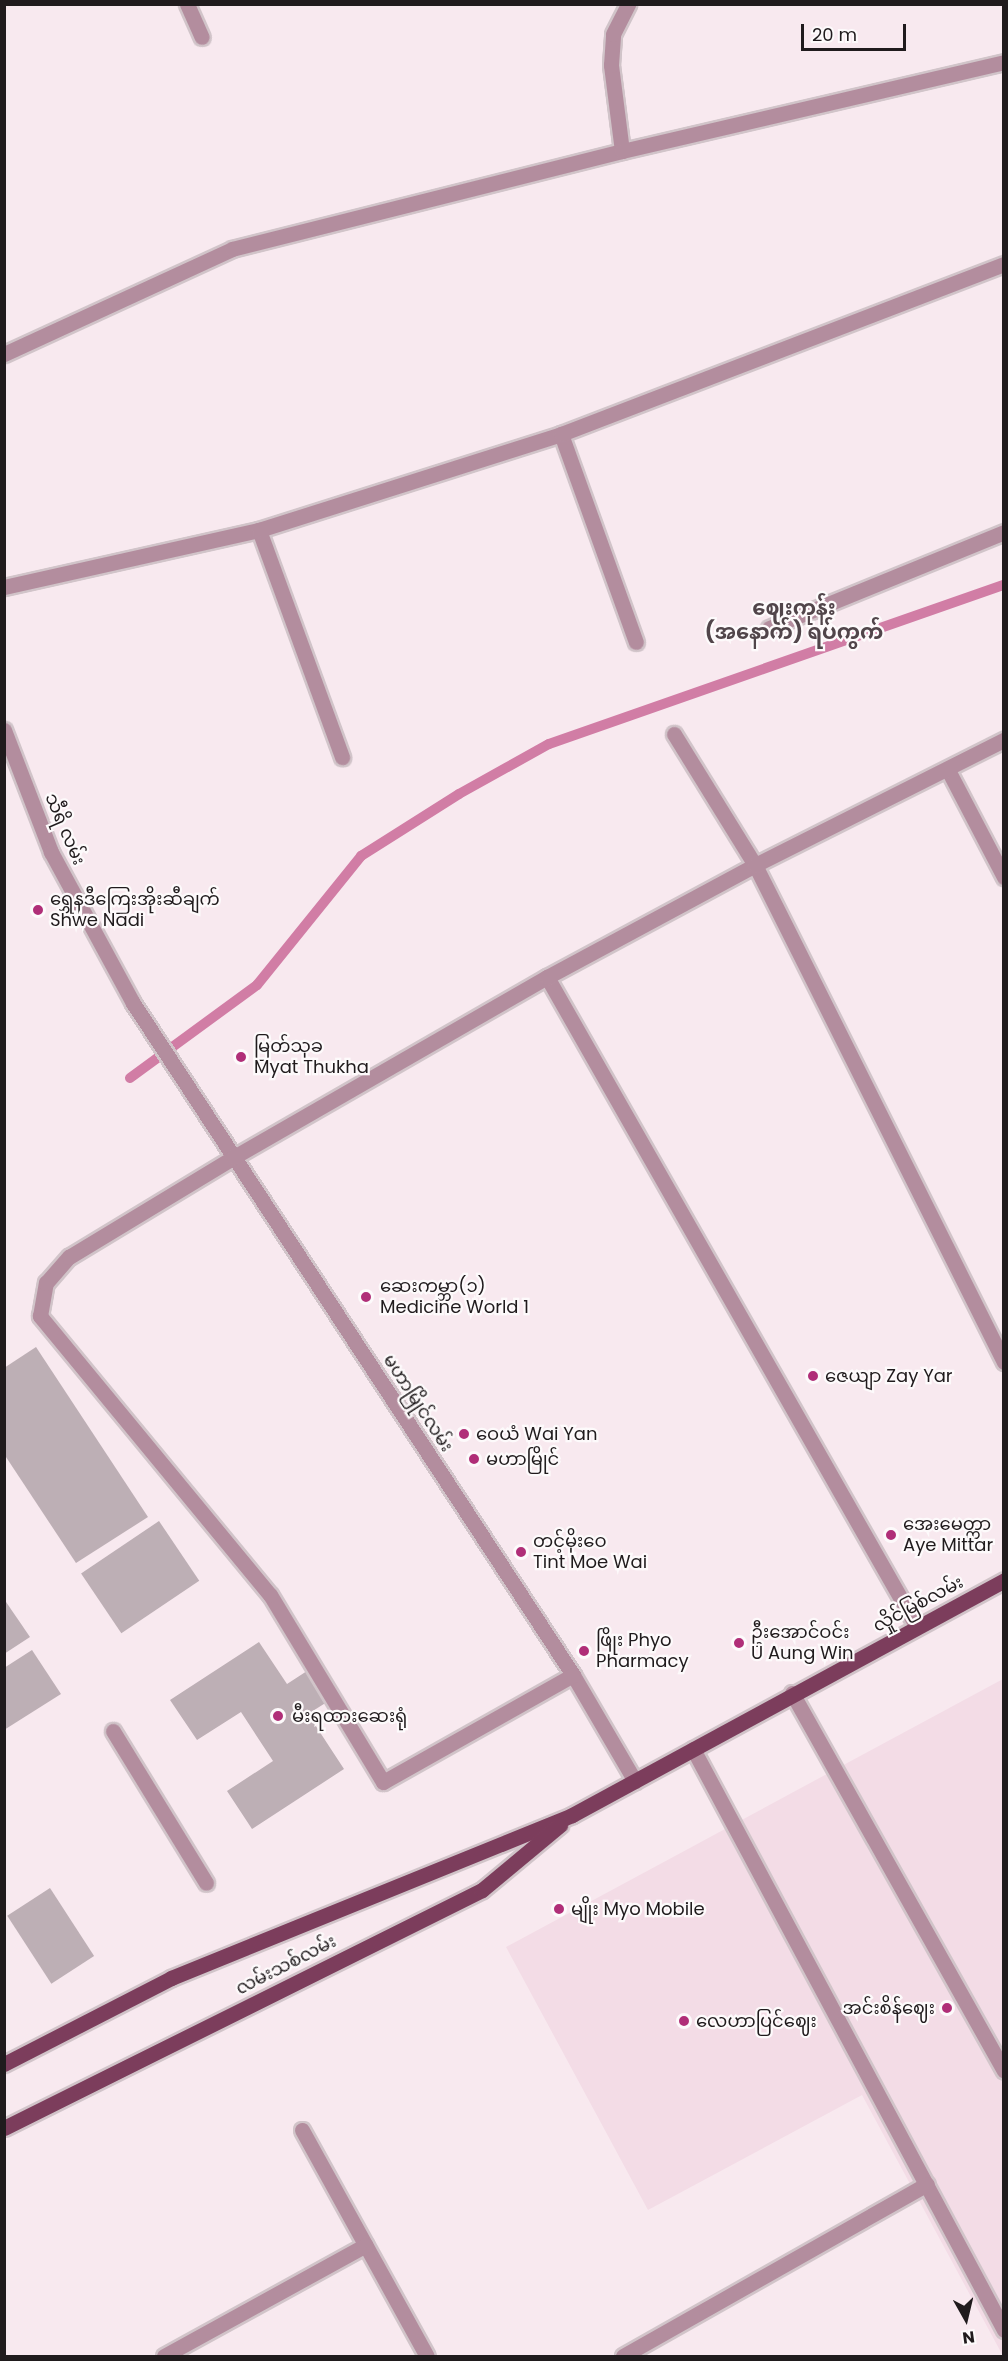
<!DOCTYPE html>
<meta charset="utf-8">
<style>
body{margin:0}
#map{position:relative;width:1008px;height:2361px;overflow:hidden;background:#f8e9ef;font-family:Poppins,"Noto Sans Myanmar",sans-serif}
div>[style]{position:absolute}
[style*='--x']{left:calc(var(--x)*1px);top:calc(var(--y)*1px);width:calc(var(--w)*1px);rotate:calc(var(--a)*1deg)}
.built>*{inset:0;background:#f3dce6}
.stream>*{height:10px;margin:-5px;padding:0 5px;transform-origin:5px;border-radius:5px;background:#d17da5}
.building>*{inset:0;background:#bdafb5;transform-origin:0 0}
.roads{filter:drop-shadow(2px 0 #d1c4c9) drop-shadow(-2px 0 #d1c4c9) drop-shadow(0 2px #d1c4c9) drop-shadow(0 -2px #d1c4c9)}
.minor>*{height:15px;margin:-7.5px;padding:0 7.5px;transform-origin:7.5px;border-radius:7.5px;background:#b38d9e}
.major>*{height:15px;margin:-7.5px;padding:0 7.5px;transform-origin:7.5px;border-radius:7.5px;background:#7c3d5c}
.dots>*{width:16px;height:16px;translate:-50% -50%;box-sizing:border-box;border:3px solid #fdfafb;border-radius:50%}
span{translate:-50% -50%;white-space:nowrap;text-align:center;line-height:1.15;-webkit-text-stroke:4.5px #fdfafb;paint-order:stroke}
.street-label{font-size:18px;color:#201b1d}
.poi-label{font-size:18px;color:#201b1d}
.left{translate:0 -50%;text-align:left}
.right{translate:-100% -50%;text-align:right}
.quarter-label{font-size:21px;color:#51454a;font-weight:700}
.frame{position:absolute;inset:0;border:6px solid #201b1d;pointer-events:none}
.north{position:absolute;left:936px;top:2289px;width:60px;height:60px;-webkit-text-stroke:4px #fdfafb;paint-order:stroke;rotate:172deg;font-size:16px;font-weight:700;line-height:24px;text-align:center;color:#201b1d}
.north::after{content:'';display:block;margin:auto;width:21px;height:27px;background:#201b1d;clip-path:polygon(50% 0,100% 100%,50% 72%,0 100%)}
.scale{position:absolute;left:801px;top:24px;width:105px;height:27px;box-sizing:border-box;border:3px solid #201b1d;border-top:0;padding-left:8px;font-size:18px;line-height:21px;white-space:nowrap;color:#201b1d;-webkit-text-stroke:4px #fdfafb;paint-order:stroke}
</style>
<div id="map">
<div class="built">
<div style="clip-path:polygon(1003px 1679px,1003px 2356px,862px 2095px,648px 2210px,506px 1947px)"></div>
</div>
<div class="stream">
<div style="--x:130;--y:1078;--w:157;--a:-36.2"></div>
<div style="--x:257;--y:985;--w:166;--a:-51.1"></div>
<div style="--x:361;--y:856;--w:116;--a:-32.3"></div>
<div style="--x:459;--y:794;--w:103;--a:-29.1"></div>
<div style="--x:549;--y:744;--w:482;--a:-19.3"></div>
</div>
<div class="building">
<div style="clip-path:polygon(36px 1347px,148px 1517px,76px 1563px,4px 1454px,4px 1368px)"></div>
<div style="left:159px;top:1521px;width:72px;height:94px;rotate:56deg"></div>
<div style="clip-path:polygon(4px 1599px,30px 1637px,4px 1654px)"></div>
<div style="clip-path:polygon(259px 1642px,287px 1684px,307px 1671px,327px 1702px,308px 1714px,344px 1769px,252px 1829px,227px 1791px,273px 1761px,241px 1712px,197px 1740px,170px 1700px)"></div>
<div style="clip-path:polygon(32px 1650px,61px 1694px,4px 1730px,4px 1668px)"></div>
<div style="left:50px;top:1888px;width:81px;height:51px;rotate:57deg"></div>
</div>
<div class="roads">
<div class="minor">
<div style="--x:187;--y:4;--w:36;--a:66"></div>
<div style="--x:622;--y:151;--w:87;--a:-97.3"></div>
<div style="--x:611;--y:65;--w:31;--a:-86"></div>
<div style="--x:613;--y:34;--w:34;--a:-63"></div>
<div style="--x:4;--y:354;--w:251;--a:-24.7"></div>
<div style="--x:232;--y:249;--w:402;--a:-14.1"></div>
<div style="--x:622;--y:151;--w:392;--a:-13.1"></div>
<div style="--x:561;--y:434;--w:221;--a:70.2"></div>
<div style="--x:259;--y:530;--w:242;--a:69.9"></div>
<div style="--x:4;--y:587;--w:261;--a:-12.6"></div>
<div style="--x:259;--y:530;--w:317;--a:-17.6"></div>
<div style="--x:561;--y:434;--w:474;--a:-21"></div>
<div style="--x:769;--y:628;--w:254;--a:-22.2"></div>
<div style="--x:4;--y:730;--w:131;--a:68.9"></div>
<div style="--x:51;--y:852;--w:172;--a:61.5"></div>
<div style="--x:133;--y:1003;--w:803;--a:56.78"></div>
<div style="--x:573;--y:1675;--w:123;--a:59.7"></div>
<div style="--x:674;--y:734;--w:154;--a:58.3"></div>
<div style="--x:755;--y:865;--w:556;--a:63.39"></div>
<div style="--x:948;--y:770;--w:121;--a:62.4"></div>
<div style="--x:547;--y:977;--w:748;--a:60.35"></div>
<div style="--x:573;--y:1675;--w:218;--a:150.6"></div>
<div style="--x:383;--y:1782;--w:218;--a:-121.1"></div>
<div style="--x:270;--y:1595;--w:362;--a:-129.5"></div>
<div style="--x:40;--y:1316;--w:34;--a:-80"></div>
<div style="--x:46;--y:1283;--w:35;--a:-49"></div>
<div style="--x:69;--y:1257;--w:193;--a:-31.2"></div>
<div style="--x:234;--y:1157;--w:361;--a:-29.9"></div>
<div style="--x:547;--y:977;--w:236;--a:-28.3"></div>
<div style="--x:755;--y:865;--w:279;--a:-26.7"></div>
<div style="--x:792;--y:1693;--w:433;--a:60.7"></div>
<div style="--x:113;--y:1731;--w:178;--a:58.5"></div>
<div style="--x:693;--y:1749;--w:659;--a:61.84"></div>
<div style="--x:302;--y:2130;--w:258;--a:61.1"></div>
<div style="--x:164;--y:2356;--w:230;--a:-28.8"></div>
<div style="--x:623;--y:2356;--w:349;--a:-29.5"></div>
</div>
<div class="major">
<div style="--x:4;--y:2064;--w:188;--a:-27.2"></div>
<div style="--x:171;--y:1978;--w:433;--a:-22.1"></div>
<div style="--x:572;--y:1815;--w:492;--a:-28.5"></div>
<div style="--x:4;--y:2128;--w:534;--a:-26.47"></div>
<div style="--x:482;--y:1890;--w:102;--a:-39.8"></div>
</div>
</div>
<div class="dots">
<div style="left:38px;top:910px;background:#b02e78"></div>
<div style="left:241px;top:1057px;background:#b02e78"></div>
<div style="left:366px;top:1297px;background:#b02e78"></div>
<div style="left:813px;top:1376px;background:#b02e78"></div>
<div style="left:464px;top:1434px;background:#b02e78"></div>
<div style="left:474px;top:1459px;background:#b02e78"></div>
<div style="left:891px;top:1535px;background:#b02e78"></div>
<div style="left:521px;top:1552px;background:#b02e78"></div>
<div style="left:739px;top:1643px;background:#b02e78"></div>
<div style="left:584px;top:1651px;background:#b02e78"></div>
<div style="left:278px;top:1716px;background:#b02e78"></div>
<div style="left:559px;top:1909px;background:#b02e78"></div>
<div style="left:947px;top:2008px;background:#b02e78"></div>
<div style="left:684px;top:2021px;background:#b02e78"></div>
</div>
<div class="street-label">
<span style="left:65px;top:829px;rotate:67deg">သီရိ လမ်း</span>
<span style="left:418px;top:1403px;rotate:57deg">မဟာမြိုင်လမ်း</span>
<span style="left:918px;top:1604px;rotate:-28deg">လှိုင်မြစ်လမ်း</span>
<span style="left:286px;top:1965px;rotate:-27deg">လမ်းသစ်လမ်း</span>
</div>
<div class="poi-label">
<span class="left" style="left:50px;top:910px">ရွှေနဒီကြေးအိုးဆီချက်<br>Shwe Nadi</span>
<span class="left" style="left:254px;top:1057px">မြတ်သုခ<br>Myat Thukha</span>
<span class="left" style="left:380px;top:1297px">ဆေးကမ္ဘာ(၁)<br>Medicine World 1</span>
<span class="left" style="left:825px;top:1376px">ဇေယျာ Zay Yar</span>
<span class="left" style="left:476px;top:1434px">ဝေယံ Wai Yan</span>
<span class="left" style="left:486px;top:1459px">မဟာမြိုင်</span>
<span class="left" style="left:903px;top:1535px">အေးမေတ္တာ<br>Aye Mittar</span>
<span class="left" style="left:533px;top:1552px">တင့်မိုးဝေ<br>Tint Moe Wai</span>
<span class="left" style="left:751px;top:1643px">ဦးအောင်ဝင်း<br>U Aung Win</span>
<span class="left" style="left:596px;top:1651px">ဖြိုး Phyo<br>Pharmacy</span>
<span class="left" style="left:292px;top:1716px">မီးရထားဆေးရုံ</span>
<span class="left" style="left:571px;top:1909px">မျိုး Myo Mobile</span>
<span class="right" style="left:935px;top:2008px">အင်းစိန်ဈေး</span>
<span class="left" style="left:696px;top:2021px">လေဟာပြင်ဈေး</span>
</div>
<div class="quarter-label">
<span style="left:794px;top:620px">ဈေးကုန်း<br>(အနောက်) ရပ်ကွက်</span>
</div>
<div class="frame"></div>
<div class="north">N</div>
<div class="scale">20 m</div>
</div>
